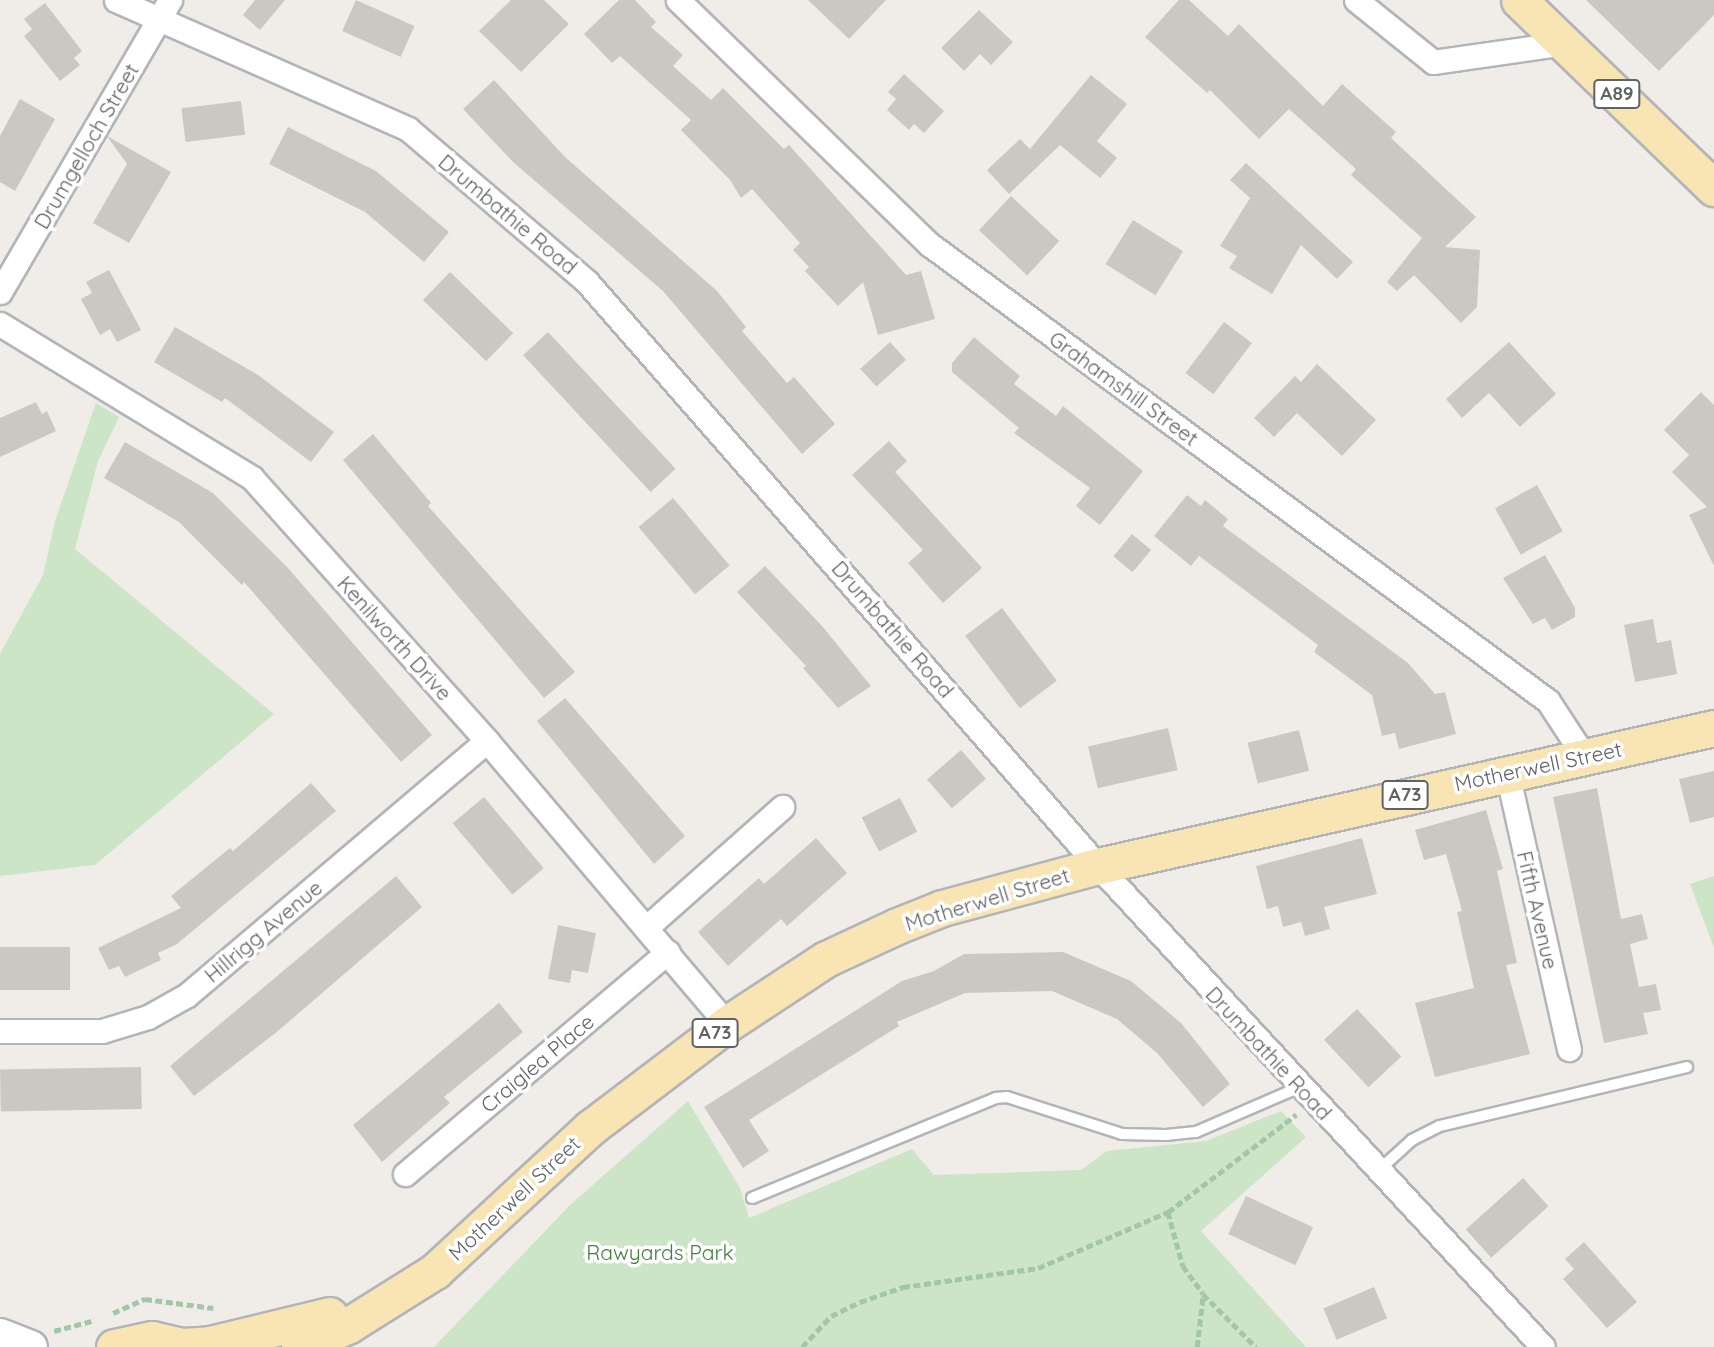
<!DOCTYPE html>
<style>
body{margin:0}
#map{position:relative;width:1714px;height:1347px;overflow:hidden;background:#f0ede8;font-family:Quicksand,sans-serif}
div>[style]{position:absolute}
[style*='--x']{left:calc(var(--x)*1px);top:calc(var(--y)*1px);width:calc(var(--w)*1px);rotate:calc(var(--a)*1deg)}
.green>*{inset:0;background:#cbe5c6}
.building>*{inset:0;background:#cbc8c4;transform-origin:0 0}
.path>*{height:4.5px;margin-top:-2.25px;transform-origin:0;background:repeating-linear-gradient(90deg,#a2c7a7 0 7px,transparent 0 10.5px)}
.roads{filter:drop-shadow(2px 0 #b2b5b8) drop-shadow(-2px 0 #b2b5b8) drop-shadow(0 2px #b2b5b8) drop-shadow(0 -2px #b2b5b8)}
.lane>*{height:10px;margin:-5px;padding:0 5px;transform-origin:5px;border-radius:5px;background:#fff}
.street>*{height:23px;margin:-11.5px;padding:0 11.5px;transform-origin:11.5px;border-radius:11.5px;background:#fff}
.secondary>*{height:32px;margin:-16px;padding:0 16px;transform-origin:16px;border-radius:16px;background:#fff}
.primary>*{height:35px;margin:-17.5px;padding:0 17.5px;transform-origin:17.5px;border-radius:17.5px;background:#f9e4b4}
span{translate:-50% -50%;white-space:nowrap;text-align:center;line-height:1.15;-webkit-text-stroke:7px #fff;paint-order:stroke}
.shield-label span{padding:2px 5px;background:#fff;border:2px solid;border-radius:5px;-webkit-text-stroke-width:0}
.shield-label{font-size:19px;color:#5f6366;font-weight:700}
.street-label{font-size:21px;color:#5f6366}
.park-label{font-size:21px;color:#42803c}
</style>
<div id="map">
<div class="green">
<div style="clip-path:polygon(96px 403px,119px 417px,98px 461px,75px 549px,274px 714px,95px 865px,0 876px,0 654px,43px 575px,55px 521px)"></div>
<div style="clip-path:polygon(1714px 876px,1714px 948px,1690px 884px)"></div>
<div style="clip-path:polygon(688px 1101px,740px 1188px,749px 1218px,912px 1149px,934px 1175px,1081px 1170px,1107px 1151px,1206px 1141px,1281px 1111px,1306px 1137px,1201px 1231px,1306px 1347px,434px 1347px,570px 1205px)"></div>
</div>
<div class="building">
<div style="clip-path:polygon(255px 0,285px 0,260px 30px,243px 15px)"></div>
<div style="left:356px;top:0;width:64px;height:34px;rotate:24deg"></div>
<div style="clip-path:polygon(511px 0,544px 0,569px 24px,521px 72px,479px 31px)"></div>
<div style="clip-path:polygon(619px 0,635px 0,656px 22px,651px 27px,683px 55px,673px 66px,711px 100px,723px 88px,784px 149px,789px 145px,906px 275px,921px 271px,935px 319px,878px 335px,863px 282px,838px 306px,805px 271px,809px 267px,793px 250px,800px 243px,752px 189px,741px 198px,730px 180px,681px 130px,691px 120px,620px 56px,612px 63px,584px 34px)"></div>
<div style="clip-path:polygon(808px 0,886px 0,849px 39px)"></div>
<div style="clip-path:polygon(1179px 0,1189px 0,1228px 36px,1239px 24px,1323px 106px,1342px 84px,1396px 132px,1391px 138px,1476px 217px,1445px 247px,1480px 250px,1477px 307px,1461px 323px,1414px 275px,1397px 291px,1387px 282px,1422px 238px,1351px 175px,1356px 169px,1289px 109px,1259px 139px,1210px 90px,1207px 93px,1145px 37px)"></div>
<div style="clip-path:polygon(1586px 0,1714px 0,1714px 15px,1659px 71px)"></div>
<div style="clip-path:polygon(45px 3px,82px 51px,74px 58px,80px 65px,60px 81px,24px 36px,32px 29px,24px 19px)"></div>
<div style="clip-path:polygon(979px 10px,1013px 42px,991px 65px,980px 54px,964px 71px,941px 48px)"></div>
<div style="clip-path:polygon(904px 74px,944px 111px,924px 133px,914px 124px,909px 130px,887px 110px,896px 99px,888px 92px)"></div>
<div style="clip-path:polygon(1091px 75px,1127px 104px,1097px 141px,1117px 158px,1100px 178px,1060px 145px,1009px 194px,987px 170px,1020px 139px,1030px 149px)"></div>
<div style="clip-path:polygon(494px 80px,565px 157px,717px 291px,746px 327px,742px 331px,787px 383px,794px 377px,835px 424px,802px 454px,663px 291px,513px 162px,463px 109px)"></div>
<div style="clip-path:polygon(20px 99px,55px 119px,15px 191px,0 182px,0 136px)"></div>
<div style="left:241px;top:101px;width:34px;height:60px;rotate:83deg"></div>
<div style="clip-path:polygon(288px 127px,376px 171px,449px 232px,424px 262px,365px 212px,269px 164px)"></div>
<div style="clip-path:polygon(107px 136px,171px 172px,129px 243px,93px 223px,127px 164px)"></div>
<div style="clip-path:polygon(1246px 163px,1353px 262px,1337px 279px,1301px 245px,1272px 294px,1229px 268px,1237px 256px,1220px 246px,1250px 198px,1230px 180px)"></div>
<div style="left:1011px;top:196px;width:66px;height:47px;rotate:43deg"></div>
<div style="left:1133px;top:220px;width:59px;height:52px;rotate:32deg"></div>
<div style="clip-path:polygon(109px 270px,141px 330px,117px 342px,110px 329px,100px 335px,81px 299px,92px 293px,86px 282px)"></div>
<div style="left:450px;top:272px;width:88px;height:39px;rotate:44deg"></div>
<div style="left:1224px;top:322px;width:35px;height:64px;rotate:37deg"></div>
<div style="clip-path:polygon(175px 327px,258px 375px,334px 432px,311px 462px,225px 398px,222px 402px,154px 362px)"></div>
<div style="left:548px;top:332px;width:187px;height:34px;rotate:47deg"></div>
<div style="clip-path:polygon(974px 337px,1020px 376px,1014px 384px,1056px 416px,1063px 406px,1143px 471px,1100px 525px,1076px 506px,1090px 488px,1014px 433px,1019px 428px,952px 372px,952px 363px)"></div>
<div style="left:890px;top:342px;width:24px;height:40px;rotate:48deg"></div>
<div style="clip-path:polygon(1509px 342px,1556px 394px,1520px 427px,1489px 393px,1462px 418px,1446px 399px)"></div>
<div style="clip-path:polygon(1317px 364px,1376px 420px,1342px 456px,1297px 413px,1274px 437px,1254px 418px,1295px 376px,1301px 382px)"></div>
<div style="clip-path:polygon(1701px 392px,1714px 405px,1714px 566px,1689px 515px,1707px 507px,1672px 472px,1689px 455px,1664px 430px)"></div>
<div style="clip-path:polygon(36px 402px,42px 414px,47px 411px,56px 431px,0 457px,0 418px)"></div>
<div style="clip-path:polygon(373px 434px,431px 503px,428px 506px,575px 672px,544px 698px,343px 460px)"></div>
<div style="clip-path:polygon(889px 441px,907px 461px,895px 472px,982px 568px,943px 603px,908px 563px,923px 550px,852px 475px)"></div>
<div style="clip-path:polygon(125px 442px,213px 493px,288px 568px,432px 735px,401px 762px,244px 582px,242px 585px,179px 522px,104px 478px)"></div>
<div style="left:1537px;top:485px;width:53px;height:48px;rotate:61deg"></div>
<div style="clip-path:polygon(1187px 495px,1201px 506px,1205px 500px,1228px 519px,1223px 526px,1408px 663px,1435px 694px,1445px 692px,1456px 734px,1399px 749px,1395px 733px,1382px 736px,1372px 695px,1314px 652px,1318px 645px,1199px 556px,1191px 566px,1154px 536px)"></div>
<div style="left:673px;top:498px;width:88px;height:45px;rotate:50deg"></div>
<div style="left:1132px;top:534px;width:25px;height:29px;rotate:40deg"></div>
<div style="clip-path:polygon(1545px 555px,1575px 608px,1575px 617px,1552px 630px,1545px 618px,1533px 624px,1503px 578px)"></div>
<div style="clip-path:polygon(765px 566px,822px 626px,871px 686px,838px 708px,803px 668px,806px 666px,737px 592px)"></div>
<div style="left:1002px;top:608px;width:91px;height:46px;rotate:53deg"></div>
<div style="clip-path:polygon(1653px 619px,1657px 643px,1671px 640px,1677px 674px,1635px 682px,1624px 625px)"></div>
<div style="clip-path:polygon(565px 698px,685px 836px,654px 864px,537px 721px)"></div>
<div style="left:1168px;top:728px;width:43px;height:82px;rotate:77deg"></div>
<div style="left:1299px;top:730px;width:42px;height:53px;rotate:76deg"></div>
<div style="left:961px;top:750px;width:38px;height:45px;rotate:49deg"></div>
<div style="clip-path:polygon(1714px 771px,1714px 817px,1690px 823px,1679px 779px)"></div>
<div style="clip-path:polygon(311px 783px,336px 811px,177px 944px,158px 953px,161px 960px,125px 977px,119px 966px,109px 970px,98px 948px,181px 908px,171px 896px,230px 848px,233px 851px)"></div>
<div style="clip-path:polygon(1597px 788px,1621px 919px,1642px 914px,1648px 939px,1630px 944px,1639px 987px,1656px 984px,1661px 1010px,1643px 1013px,1648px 1034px,1604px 1043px,1553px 797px)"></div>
<div style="left:484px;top:797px;width:93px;height:41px;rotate:50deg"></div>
<div style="left:900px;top:798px;width:38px;height:43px;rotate:63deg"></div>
<div style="clip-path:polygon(1486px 810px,1503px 869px,1497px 871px,1517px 963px,1506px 965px,1530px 1054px,1435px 1077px,1415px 1003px,1474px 988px,1457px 912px,1462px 911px,1446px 854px,1424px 860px,1415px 830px)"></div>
<div style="clip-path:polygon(816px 838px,847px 873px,787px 926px,781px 919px,728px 966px,698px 932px,759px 878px,764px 884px)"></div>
<div style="clip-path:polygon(1362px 838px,1377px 894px,1324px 907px,1330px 929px,1305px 936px,1301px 922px,1283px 927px,1278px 906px,1267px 909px,1256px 866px)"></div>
<div style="clip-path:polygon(396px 876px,422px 907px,278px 1031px,194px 1096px,170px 1066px)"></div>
<div style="clip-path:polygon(558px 925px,596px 933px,588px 973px,572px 970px,570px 983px,548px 979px)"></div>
<div style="left:0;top:947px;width:70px;height:43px"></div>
<div style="clip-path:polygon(1063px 952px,1131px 981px,1181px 1023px,1230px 1084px,1203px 1107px,1157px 1053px,1117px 1019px,1052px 991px,965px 993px,897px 1022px,899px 1026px,749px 1120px,769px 1151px,743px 1168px,704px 1107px,902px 981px,934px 971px,964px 954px)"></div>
<div style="clip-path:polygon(499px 1003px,523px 1032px,444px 1097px,450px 1103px,382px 1162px,353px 1125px)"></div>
<div style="left:1357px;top:1009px;width:65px;height:45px;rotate:47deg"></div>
<div style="left:141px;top:1067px;width:42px;height:141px;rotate:89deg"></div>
<div style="left:1523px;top:1178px;width:38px;height:77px;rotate:48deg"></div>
<div style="left:1246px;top:1196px;width:74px;height:42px;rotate:25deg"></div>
<div style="clip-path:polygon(1584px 1242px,1637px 1302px,1607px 1328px,1563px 1279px,1574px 1269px,1565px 1259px)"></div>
<div style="left:1374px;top:1287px;width:34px;height:55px;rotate:67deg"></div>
</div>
<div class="path">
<div style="--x:1168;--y:1212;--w:56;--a:74.5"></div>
<div style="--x:1183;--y:1266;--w:34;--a:54"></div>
<div style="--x:1203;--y:1294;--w:75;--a:45"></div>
<div style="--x:113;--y:1313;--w:35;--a:-24"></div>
<div style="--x:145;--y:1299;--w:69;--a:7.5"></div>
<div style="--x:54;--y:1331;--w:42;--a:-15"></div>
<div style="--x:802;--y:1347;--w:42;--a:-46.9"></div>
<div style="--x:831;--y:1316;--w:32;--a:-26"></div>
<div style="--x:860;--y:1302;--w:46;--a:-19.2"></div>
<div style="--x:903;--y:1287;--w:136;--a:-8"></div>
<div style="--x:1038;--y:1268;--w:142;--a:-23.3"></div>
<div style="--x:1168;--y:1212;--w:161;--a:-37.2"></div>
<div style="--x:1197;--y:1347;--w:53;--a:-83.5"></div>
</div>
<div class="roads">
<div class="lane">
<div style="--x:1379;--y:1170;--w:45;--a:-42.3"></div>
<div style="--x:1412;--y:1140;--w:31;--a:-27"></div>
<div style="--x:1440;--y:1126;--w:254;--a:-13.4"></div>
<div style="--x:752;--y:1198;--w:264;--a:-22.3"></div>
<div style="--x:996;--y:1098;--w:11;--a:-5"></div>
<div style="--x:1007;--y:1097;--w:121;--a:17.8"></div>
<div style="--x:1122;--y:1134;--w:44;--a:1.3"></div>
<div style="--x:1166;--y:1135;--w:30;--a:-6"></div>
<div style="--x:1196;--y:1132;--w:113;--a:-23.4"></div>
</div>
<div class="street">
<div style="--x:116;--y:0;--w:319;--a:23.8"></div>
<div style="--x:408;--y:129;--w:235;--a:40.5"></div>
<div style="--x:587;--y:282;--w:776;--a:48.81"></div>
<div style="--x:1098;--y:866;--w:655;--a:47.23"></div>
<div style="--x:678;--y:0;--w:350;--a:44.2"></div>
<div style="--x:929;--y:244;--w:769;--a:36.44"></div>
<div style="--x:1548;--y:701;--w:66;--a:56.8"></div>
<div style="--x:1356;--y:0;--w:99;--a:38.8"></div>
<div style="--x:1433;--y:62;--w:133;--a:-8.2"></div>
<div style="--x:0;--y:292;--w:338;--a:-59.8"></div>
<div style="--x:0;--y:324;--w:295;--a:31.4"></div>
<div style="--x:252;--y:478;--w:353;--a:48.2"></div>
<div style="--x:487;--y:741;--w:371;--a:49.7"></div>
<div style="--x:1507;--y:772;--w:284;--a:77.4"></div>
<div style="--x:647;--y:927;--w:181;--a:-41.6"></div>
<div style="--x:0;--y:1031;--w:102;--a:0"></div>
<div style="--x:102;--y:1031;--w:48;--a:-16.9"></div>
<div style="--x:148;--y:1017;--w:45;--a:-29.4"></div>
<div style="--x:187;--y:995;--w:393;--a:-40.3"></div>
<div style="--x:405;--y:1174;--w:344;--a:-40.2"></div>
</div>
<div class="secondary">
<div style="--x:0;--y:1335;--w:33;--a:21"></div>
</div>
<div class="primary">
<div style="--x:1519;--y:0;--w:271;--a:44"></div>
<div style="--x:114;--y:1347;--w:39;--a:-12"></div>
<div style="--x:152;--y:1339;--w:32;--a:13"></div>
<div style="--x:183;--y:1346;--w:27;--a:-4"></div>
<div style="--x:210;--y:1344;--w:123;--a:-13.6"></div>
<div style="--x:299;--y:1347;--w:55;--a:-23.7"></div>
<div style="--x:349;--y:1325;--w:102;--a:-32.1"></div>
<div style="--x:435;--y:1271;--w:211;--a:-42.7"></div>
<div style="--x:590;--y:1128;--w:172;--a:-37.2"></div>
<div style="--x:727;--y:1024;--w:118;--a:-33.3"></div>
<div style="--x:826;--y:959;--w:78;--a:-24.9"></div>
<div style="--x:897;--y:926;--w:48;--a:-21.8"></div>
<div style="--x:942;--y:908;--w:162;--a:-15.1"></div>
<div style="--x:1098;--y:866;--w:631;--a:-12.63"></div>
</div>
</div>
<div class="shield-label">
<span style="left:1617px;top:94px">A89</span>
<span style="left:1405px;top:795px">A73</span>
<span style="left:715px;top:1033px">A73</span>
</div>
<div class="street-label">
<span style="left:86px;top:146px;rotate:-60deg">Drumgelloch Street</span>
<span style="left:508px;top:214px;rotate:40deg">Drumbathie Road</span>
<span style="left:1124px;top:388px;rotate:36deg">Grahamshill Street</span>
<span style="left:893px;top:629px;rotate:49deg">Drumbathie Road</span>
<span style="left:395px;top:638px;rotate:48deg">Kenilworth Drive</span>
<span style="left:1538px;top:766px;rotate:-12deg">Motherwell Street</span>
<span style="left:987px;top:899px;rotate:-17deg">Motherwell Street</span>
<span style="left:1538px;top:910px;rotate:77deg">Fifth Avenue</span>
<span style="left:263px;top:931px;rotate:-40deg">Hillrigg Avenue</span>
<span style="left:1269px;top:1053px;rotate:47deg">Drumbathie Road</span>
<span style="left:537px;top:1063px;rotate:-40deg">Craiglea Place</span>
<span style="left:514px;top:1198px;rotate:-43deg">Motherwell Street</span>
</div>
<div class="park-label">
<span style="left:660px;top:1252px">Rawyards Park</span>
</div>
</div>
